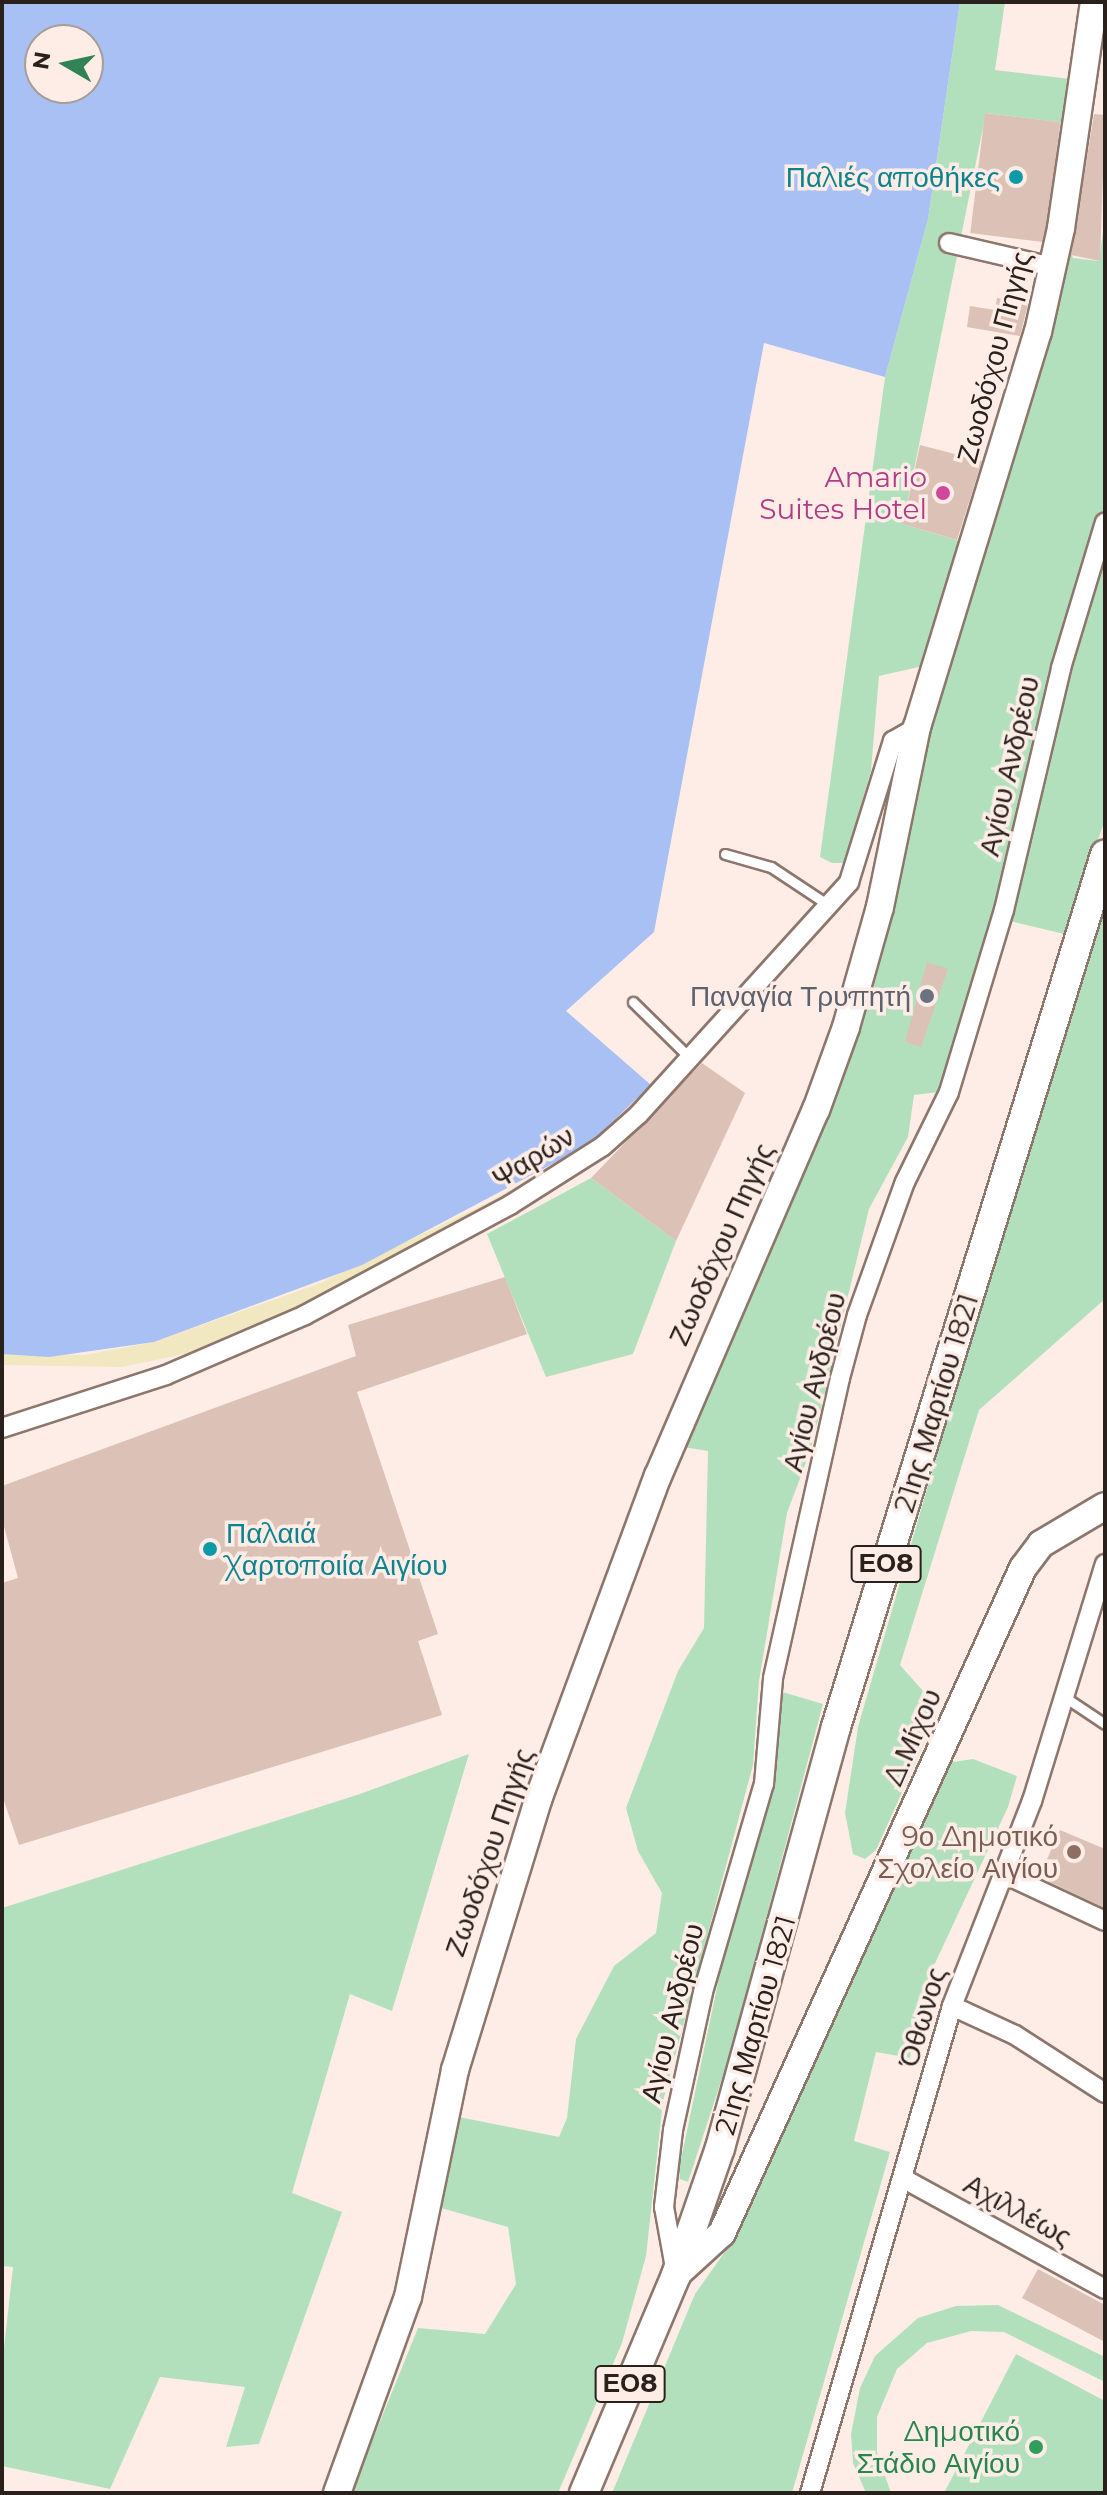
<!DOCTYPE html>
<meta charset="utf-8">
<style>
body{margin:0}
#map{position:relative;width:1107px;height:2495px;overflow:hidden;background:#fdede6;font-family:Montserrat,sans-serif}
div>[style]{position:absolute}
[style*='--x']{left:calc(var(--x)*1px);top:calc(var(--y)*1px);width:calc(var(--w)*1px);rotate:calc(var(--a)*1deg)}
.green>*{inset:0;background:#b3e0bc}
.sand>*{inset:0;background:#f1e7c1}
.water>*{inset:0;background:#a8c0f3}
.building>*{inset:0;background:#dbc1b6;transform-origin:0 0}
.roads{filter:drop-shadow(2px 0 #8d766c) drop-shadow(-2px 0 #8d766c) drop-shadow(0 2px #8d766c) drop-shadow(0 -2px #8d766c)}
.lane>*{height:9px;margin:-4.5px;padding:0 4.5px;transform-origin:4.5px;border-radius:4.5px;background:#fff}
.street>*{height:18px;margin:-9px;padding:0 9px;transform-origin:9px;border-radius:9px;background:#fff}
.secondary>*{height:26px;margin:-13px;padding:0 13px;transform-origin:13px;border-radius:13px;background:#fff}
.primary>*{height:28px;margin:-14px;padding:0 14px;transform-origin:14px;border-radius:14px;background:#fff}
.dots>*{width:22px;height:22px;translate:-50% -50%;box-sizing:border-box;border:4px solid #fdede6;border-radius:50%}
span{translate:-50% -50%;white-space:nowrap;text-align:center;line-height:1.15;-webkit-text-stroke:7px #fdede6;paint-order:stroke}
.shield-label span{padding:2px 6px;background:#fdede6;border:2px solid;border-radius:6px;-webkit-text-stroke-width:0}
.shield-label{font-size:26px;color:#2a201c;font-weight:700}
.culture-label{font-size:28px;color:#0d838f}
.right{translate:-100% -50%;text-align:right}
.left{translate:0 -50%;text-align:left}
.street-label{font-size:28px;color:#2a201c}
.hotel-label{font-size:28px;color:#b23c85}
.worship-label{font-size:28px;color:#5b616d}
.education-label{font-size:28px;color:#785e54}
.leisure-label{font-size:28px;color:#27864d}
.frame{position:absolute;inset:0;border:4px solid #2a201c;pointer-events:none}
.north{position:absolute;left:24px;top:24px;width:80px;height:80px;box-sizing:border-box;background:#fdede6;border:2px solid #a99b95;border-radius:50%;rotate:279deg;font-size:22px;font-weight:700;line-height:32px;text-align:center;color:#2a201c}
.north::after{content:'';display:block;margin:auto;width:28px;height:36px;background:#318355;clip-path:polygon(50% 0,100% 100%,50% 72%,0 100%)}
</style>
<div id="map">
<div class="green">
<div style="clip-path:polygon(960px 2px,1005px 2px,995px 70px,1070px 79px,1065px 123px,986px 113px,903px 524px,963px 542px,923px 666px,879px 676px,871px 771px,844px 863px,832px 863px,820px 857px,885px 377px,928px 219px)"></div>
<div style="clip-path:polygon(1105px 217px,1105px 820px,1064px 934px,993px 917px,939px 1092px,914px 1095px,908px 1137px,869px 1209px,811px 1449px,787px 1513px,759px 1681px,753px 1765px,663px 2101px,646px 2256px,622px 2343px,558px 2493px,351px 2493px,418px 2328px,485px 2334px,516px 2284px,508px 2227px,441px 2208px,459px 2117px,559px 2137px,567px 2118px,576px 2039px,614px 1966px,656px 1933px,662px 1893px,638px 1851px,626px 1808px,678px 1671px,704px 1628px,708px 1451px,683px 1447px,867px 1005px,895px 903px,927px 734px,1061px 228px,1073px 258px,1099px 261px)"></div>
<div style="clip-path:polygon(1105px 908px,1105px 1299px,979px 1410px,900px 1665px,932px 1701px,936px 1717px,876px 1850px,865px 1859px,853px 1854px,845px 1813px,858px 1727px,959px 1379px)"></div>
<div style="clip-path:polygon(591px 1178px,676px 1241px,633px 1354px,546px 1377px,487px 1234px)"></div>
<div style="clip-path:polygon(779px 1691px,823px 1704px,729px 2057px,688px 2182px,680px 2179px,679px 2169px)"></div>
<div style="clip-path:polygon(469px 1754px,392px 2011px,350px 1994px,292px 2193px,342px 2212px,259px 2444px,226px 2447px,245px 2387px,160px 2377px,110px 2489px,2px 2466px,2px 2366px,13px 2267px,2px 2266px,2px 1908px,360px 1794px)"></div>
<div style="clip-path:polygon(973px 1759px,1017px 1776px,1008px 1807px,930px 1974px,916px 2016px,910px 2058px,876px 2052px,854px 2141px,890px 2152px,792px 2493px,612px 2493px,695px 2294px,734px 2239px,777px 2127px,946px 1763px)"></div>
<div style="clip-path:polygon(998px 2305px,1105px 2357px,1105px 2382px,1004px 2332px,971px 2331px,927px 2343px,897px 2369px,877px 2417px,877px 2452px,891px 2493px,866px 2493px,853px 2463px,851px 2434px,860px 2388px,875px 2356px,918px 2318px,956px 2306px)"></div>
<div style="clip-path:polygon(1016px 2354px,1105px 2401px,1105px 2493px,944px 2493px)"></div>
</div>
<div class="sand">
<div style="clip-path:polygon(651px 1085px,674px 1104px,617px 1149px,267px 1327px,199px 1351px,122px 1367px,2px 1365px,2px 1354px,85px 1355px,154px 1342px,318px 1284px,491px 1201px,588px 1145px)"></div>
</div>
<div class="water">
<div style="clip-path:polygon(evenodd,2px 2px,960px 2px,928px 219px,885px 377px,764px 343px,654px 932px,566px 1011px,651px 1085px,588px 1145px,362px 1265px,154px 1342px,49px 1357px,2px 1354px,2px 2px,40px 40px,88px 40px,88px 88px,40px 88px,40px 40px)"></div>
</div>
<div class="building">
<div style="left:985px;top:113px;width:76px;height:121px;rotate:7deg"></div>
<div style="clip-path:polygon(1094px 114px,1105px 115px,1100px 261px,1071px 255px)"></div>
<div style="clip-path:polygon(997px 298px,1028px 304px,1020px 336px,967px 327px,970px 306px,995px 310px)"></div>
<div style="clip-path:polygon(920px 445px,982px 461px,957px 540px,903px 524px)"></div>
<div style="clip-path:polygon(927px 962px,948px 969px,921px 1047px,905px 1042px)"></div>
<div style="clip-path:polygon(702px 1063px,745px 1093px,676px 1241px,591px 1178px)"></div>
<div style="clip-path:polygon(505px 1277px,527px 1334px,357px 1392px,438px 1634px,418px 1641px,442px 1715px,19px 1845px,2px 1795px,2px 1583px,18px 1578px,2px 1519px,2px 1486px,356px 1356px,348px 1325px)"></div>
<div style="clip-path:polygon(1060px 1830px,1105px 1849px,1105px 1908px,1039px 1877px)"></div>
<div style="clip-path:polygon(1038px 2269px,1105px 2305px,1105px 2342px,1022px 2298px)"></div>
</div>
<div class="roads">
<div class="lane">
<div style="--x:725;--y:854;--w:48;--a:15.8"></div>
<div style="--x:771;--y:867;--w:67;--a:33.5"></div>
<div style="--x:633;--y:1002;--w:77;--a:44.5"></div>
<div style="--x:1063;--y:1696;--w:50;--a:33.7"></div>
</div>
<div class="street">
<div style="--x:949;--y:243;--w:106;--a:13.1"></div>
<div style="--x:2;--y:1428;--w:172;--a:-17.9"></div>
<div style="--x:166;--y:1375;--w:151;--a:-23.3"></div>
<div style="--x:305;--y:1315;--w:233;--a:-28.2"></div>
<div style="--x:510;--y:1205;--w:110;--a:-32.4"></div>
<div style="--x:603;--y:1146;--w:48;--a:-41.6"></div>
<div style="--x:639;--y:1114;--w:313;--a:-47.8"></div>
<div style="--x:849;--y:882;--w:148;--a:-72.7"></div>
<div style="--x:893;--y:741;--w:28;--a:-30"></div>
<div style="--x:1004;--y:1874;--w:111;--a:25"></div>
<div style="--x:952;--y:2006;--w:69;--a:24.7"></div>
<div style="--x:1015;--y:2035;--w:107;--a:32.8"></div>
<div style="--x:904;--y:2179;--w:229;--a:28.7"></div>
<div style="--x:675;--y:2268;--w:62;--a:-100.2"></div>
<div style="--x:664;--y:2207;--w:78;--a:-83.3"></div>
<div style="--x:673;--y:2130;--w:141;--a:-77.7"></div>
<div style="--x:703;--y:1992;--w:217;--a:-73.7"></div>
<div style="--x:764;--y:1784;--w:106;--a:-85.1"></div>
<div style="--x:773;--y:1678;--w:307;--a:-77.4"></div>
<div style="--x:840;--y:1378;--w:65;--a:-74.9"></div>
<div style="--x:857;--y:1315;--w:141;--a:-70.2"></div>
<div style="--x:905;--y:1182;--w:100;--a:-63.9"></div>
<div style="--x:949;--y:1092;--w:190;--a:-73.2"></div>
<div style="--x:1004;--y:910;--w:249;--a:-76.7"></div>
<div style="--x:1061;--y:668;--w:152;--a:-73.2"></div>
<div style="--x:810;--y:2493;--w:507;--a:-73.74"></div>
<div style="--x:952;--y:2006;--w:220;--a:-68.7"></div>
<div style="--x:1032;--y:1801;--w:248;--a:-72.9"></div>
</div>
<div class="secondary">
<div style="--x:676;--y:2275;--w:62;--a:-42.4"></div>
<div style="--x:722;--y:2233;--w:730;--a:-65.65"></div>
<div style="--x:1023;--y:1568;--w:30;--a:-53"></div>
<div style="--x:1041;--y:1544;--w:74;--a:-30.7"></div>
<div style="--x:337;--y:2493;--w:208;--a:-70.1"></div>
<div style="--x:408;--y:2297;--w:232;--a:-78.3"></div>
<div style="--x:455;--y:2070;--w:286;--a:-72.9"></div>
<div style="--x:539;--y:1797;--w:342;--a:-69.7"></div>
<div style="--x:658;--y:1476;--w:399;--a:-66.7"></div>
<div style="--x:816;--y:1110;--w:88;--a:-70.1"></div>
<div style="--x:846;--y:1027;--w:125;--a:-74.2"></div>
<div style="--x:880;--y:907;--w:184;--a:-78.4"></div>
<div style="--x:917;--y:727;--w:413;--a:-73"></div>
<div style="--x:1038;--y:332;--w:107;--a:-77.5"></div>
<div style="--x:1061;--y:228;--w:228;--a:-81.7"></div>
</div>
<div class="primary">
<div style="--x:584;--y:2493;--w:237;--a:-67.1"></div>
<div style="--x:676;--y:2275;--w:134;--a:-70.9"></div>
<div style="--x:720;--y:2148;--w:437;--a:-74.6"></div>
<div style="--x:836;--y:1727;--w:913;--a:-72.86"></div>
</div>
</div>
<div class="dots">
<div style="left:1016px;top:177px;background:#0f9aa8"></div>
<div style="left:943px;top:493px;background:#d1479c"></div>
<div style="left:927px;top:996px;background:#6b7280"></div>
<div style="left:210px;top:1549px;background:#0f9aa8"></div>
<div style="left:1074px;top:1852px;background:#8d6e63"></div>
<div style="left:1036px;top:2447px;background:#2e9e5b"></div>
</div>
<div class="shield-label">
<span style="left:886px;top:1564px">ΕΟ8</span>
<span style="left:630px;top:2384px">ΕΟ8</span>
</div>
<div class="culture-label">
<span class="right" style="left:1000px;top:177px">Παλιές αποθήκες</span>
<span class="left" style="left:226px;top:1549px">Παλαιά<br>Χαρτοποιία Αιγίου</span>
</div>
<div class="street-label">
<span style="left:994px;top:357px;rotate:-75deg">Ζωοδόχου Πηγής</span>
<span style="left:1009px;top:766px;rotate:-77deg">Αγίου Ανδρέου</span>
<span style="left:533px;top:1157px;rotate:-32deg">Ψαρών</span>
<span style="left:721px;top:1244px;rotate:-66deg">Ζωοδόχου Πηγής</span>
<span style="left:814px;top:1382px;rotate:-76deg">Αγίου Ανδρέου</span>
<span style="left:936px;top:1403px;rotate:-73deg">21ης Μαρτίου 1821</span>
<span style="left:912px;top:1737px;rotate:-66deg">Δ.Μίχου</span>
<span style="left:489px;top:1852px;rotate:-71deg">Ζωοδόχου Πηγής</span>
<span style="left:672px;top:2013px;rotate:-76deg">Αγίου Ανδρέου</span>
<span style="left:922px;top:2017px;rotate:-73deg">Όθωνος</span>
<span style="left:755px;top:2025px;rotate:-74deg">21ης Μαρτίου 1821</span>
<span style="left:1018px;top:2210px;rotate:29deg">Αχιλλέως</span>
</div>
<div class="hotel-label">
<span class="right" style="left:927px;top:493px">Amario<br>Suites Hotel</span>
</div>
<div class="worship-label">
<span class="right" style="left:911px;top:996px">Παναγία Τρυπητή</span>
</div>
<div class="education-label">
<span class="right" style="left:1058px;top:1852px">9ο Δημοτικό<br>Σχολείο Αιγίου</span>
</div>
<div class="leisure-label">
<span class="right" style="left:1020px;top:2447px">Δημοτικό<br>Στάδιο Αιγίου</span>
</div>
<div class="frame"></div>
<div class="north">N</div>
</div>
